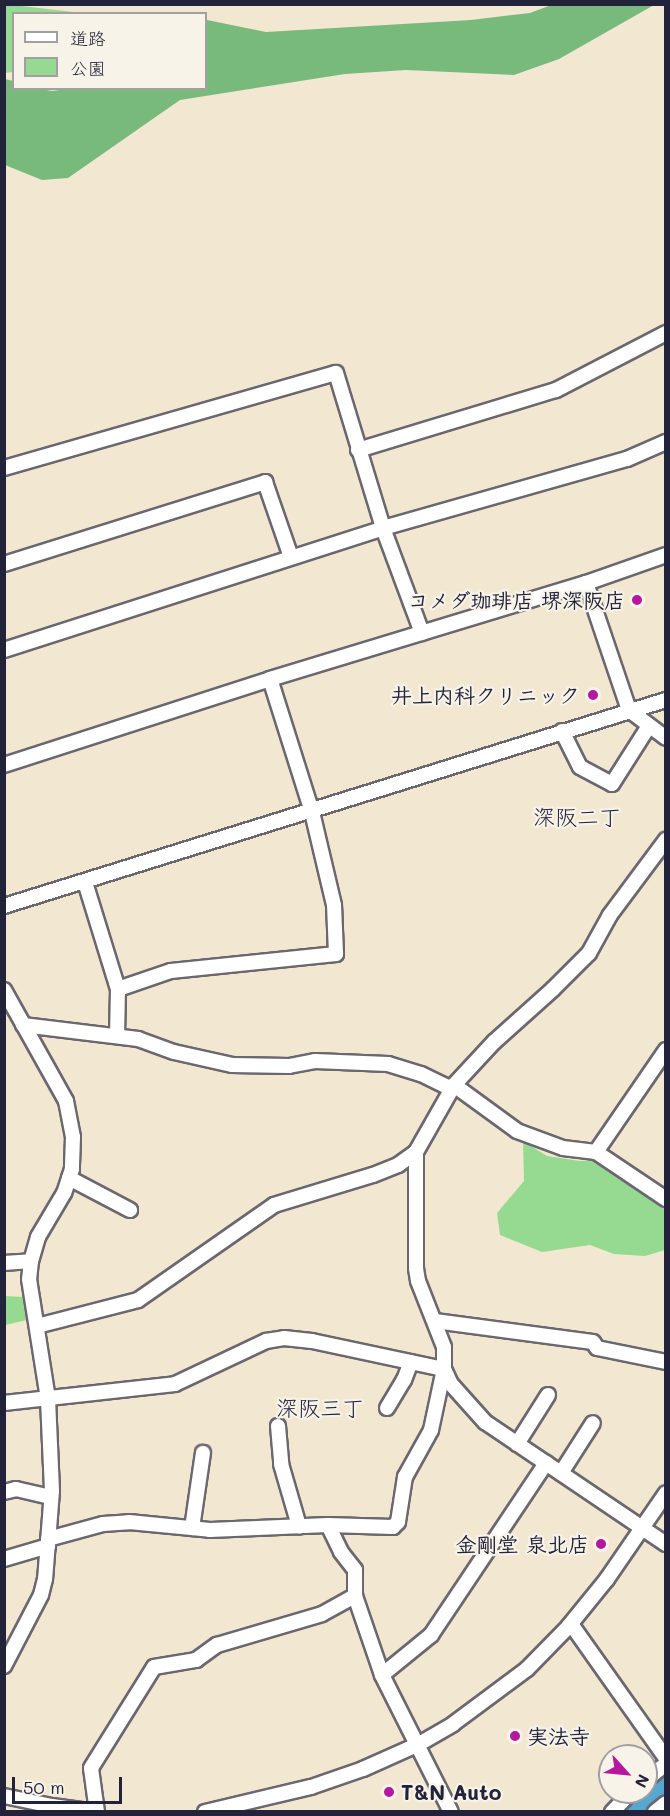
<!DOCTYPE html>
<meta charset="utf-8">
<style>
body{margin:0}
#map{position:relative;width:670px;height:1816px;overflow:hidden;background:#f2e7d0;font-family:Mali,"Klee One",sans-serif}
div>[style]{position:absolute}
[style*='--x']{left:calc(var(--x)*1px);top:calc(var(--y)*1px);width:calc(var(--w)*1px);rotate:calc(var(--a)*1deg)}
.green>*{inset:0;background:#96da92}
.forest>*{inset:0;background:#78ba7c}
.river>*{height:27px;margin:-13.5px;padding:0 13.5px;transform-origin:13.5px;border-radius:13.5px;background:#56a8d1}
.roads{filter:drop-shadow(2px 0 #6b676f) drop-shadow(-2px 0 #6b676f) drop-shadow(0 2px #6b676f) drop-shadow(0 -2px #6b676f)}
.minor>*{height:14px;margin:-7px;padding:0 7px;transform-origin:7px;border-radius:7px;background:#fff}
.dots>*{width:16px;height:16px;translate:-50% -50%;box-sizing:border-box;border:3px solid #f7f3e8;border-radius:50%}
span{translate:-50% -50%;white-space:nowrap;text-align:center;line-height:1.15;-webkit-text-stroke:4.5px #f7f3e8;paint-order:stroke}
.poi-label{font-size:21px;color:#22223b;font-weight:700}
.right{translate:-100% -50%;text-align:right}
.left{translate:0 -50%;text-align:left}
.neighbourhood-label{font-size:22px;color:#22223b}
.frame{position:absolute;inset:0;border:6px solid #22223b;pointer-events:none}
.legend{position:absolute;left:12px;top:12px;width:195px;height:78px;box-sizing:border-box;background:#f7f3e8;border:2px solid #a29fa3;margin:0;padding:8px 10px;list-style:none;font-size:18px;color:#22223b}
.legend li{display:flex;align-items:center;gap:12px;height:30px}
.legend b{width:30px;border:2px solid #a29fa3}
.north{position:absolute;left:598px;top:1744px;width:60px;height:60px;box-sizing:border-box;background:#f7f3e8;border:2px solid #a29fa3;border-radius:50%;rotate:117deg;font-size:16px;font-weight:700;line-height:24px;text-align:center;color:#22223b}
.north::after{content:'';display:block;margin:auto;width:21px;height:27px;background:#b5179e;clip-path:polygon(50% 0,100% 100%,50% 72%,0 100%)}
.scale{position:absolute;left:12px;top:1777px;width:110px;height:27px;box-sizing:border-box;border:3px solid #22223b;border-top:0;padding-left:8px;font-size:18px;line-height:21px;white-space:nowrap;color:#22223b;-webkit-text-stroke:4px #f7f3e8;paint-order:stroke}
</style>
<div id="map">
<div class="green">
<div style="clip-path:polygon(5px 4px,73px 12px,74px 13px,14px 14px,13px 72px,5px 73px)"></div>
<div style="clip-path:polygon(523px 1141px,547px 1156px,580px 1161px,595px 1160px,665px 1208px,665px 1250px,645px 1256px,614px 1254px,590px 1245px,542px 1252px,500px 1235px,497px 1213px,524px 1181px)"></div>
<div style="clip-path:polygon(5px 1296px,23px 1297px,27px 1320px,5px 1325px)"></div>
</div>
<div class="forest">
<div style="clip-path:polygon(554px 4px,654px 5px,559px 59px,514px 75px,406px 70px,345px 74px,180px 100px,68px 178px,42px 180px,5px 165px,5px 79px,13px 81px,14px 88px,41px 89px,52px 91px,75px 88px,206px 88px,207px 20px,266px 32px,471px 20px,530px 13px)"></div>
</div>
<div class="river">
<div style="--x:634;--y:1812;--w:43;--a:-41.2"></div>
</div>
<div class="roads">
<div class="minor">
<div style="--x:358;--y:450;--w:207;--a:-16.9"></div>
<div style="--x:556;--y:390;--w:124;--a:-27.4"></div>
<div style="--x:4;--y:468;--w:345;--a:-16"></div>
<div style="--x:336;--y:373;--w:162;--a:73.1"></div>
<div style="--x:383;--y:528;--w:112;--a:69.6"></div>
<div style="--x:4;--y:564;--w:274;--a:-17.4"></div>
<div style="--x:265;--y:482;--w:79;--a:70.9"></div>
<div style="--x:586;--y:583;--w:134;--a:71.3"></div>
<div style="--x:629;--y:710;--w:46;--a:37.1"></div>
<div style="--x:4;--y:650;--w:398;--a:-17.8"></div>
<div style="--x:383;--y:528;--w:254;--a:-15.8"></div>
<div style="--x:627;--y:459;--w:43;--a:-23.6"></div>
<div style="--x:562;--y:731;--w:40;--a:63.4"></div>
<div style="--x:580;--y:767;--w:36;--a:28"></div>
<div style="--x:612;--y:784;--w:69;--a:-57.5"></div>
<div style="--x:4;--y:765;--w:280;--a:-17.9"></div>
<div style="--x:270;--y:679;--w:330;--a:-16.9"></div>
<div style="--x:586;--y:583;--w:85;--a:-19.3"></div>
<div style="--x:85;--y:882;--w:112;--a:72.9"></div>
<div style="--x:118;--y:989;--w:47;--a:91.2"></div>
<div style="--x:4;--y:906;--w:693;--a:-17.29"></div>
<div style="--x:118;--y:989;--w:56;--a:-18.8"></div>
<div style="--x:171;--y:971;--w:166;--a:-5.9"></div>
<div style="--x:336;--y:954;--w:49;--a:-92.3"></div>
<div style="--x:334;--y:905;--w:96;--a:-103.3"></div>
<div style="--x:312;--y:812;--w:139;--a:-107.5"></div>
<div style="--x:4;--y:990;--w:127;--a:60.8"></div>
<div style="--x:66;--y:1101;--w:37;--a:79"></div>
<div style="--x:73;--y:1137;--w:32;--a:92"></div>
<div style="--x:72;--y:1169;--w:25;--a:108"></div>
<div style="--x:64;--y:1193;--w:51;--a:120.6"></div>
<div style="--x:38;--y:1237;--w:25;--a:106"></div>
<div style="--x:31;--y:1261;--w:18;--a:96"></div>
<div style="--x:29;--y:1279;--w:121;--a:81"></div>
<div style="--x:48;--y:1399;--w:92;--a:87.5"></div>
<div style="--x:52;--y:1491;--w:88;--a:94.5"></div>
<div style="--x:45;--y:1579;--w:16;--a:104"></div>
<div style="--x:41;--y:1595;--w:80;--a:117.5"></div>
<div style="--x:23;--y:1025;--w:116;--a:6.9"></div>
<div style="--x:138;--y:1039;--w:38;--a:20"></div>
<div style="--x:174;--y:1052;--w:59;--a:12.6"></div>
<div style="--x:232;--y:1065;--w:57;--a:1"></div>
<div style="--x:289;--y:1066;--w:26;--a:-11"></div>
<div style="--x:315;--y:1061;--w:73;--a:2.4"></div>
<div style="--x:388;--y:1064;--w:34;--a:17"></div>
<div style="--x:421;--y:1074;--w:34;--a:26"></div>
<div style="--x:666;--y:1050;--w:124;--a:124.5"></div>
<div style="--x:596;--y:1152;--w:84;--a:33.9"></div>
<div style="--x:454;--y:1085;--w:78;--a:36.1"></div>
<div style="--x:517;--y:1131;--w:49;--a:20.3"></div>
<div style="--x:563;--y:1148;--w:33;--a:7"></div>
<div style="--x:69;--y:1178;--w:69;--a:27.7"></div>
<div style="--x:4;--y:1263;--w:27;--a:-4"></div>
<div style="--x:435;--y:1321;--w:159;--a:7.6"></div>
<div style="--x:593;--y:1342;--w:7;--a:56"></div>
<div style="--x:597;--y:1348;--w:70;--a:11.5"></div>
<div style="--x:37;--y:1326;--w:104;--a:-14.4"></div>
<div style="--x:138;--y:1300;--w:166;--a:-34.9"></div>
<div style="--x:274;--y:1205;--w:103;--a:-16.9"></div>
<div style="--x:373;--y:1175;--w:27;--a:-22"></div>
<div style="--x:398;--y:1165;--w:22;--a:-36"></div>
<div style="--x:416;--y:1152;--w:77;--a:-60.4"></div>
<div style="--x:454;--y:1085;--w:59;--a:-47.1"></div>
<div style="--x:494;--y:1042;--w:79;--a:-41.9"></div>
<div style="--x:553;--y:989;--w:51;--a:-45"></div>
<div style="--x:589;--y:953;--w:43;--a:-61.1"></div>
<div style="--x:610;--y:915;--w:94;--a:-53.3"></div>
<div style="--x:4;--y:1403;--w:172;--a:-6.3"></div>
<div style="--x:175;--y:1384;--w:101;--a:-25.3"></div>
<div style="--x:266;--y:1341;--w:18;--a:-9"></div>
<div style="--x:284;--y:1338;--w:28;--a:6"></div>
<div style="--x:312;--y:1341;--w:135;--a:12"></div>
<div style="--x:444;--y:1369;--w:17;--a:65"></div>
<div style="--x:451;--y:1384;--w:51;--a:48.2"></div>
<div style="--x:485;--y:1422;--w:218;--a:34"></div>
<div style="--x:387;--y:1408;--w:33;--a:-59"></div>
<div style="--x:404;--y:1380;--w:19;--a:-69"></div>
<div style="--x:278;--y:1426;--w:38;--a:85"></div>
<div style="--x:281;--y:1464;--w:65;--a:73.8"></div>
<div style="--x:517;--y:1444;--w:58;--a:-57.7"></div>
<div style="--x:561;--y:1473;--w:59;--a:-57.4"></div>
<div style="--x:4;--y:1492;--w:12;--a:-14"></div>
<div style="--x:16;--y:1489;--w:36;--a:13"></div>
<div style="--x:328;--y:1525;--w:65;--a:1.8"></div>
<div style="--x:393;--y:1527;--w:7;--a:-45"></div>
<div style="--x:398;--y:1522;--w:46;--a:-81.2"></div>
<div style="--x:405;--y:1477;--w:54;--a:-61"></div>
<div style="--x:431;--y:1430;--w:62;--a:-78"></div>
<div style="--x:444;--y:1369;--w:22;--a:-90"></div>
<div style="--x:444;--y:1347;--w:71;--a:-111.5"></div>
<div style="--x:418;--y:1281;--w:13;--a:-99"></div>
<div style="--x:416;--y:1268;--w:116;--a:-90"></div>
<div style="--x:192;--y:1528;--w:76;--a:-81.7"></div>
<div style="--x:48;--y:1539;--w:57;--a:-15.3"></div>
<div style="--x:103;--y:1524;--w:26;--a:-4"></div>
<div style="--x:129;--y:1522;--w:81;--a:5.6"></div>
<div style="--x:210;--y:1530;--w:118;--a:-2.4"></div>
<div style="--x:328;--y:1525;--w:30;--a:64"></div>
<div style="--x:341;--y:1552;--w:23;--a:52"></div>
<div style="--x:355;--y:1570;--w:26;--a:90"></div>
<div style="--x:4;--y:1559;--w:46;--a:-16.5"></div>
<div style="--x:571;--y:1624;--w:164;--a:54.7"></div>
<div style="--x:382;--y:1675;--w:63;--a:-39.2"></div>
<div style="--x:431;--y:1635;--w:207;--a:-56.2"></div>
<div style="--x:646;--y:1780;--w:26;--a:-39"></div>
<div style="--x:4;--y:1796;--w:49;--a:11.8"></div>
<div style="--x:52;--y:1806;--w:45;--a:7.6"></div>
<div style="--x:97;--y:1812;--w:44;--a:-97.8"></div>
<div style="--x:91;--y:1768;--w:119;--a:-58"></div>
<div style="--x:154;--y:1667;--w:43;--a:-9.5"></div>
<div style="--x:196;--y:1660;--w:26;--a:-36"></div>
<div style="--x:217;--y:1645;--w:109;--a:-16.4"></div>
<div style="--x:322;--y:1614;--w:38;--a:-29"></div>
<div style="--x:355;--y:1596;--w:83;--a:71.1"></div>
<div style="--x:382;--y:1675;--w:153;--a:63.3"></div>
<div style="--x:205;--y:1812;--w:109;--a:-13.3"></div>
<div style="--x:311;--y:1787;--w:55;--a:-19.1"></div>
<div style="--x:363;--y:1769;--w:61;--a:-24.1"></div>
<div style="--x:419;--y:1744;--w:39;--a:-30"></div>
<div style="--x:453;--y:1724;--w:92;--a:-36.6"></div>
<div style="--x:527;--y:1669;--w:59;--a:-45.7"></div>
<div style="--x:568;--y:1627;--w:62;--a:-50.9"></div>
<div style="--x:607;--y:1579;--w:104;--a:-55.5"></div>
<div style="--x:612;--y:1812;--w:28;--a:-46"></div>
<div style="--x:655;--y:1812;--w:14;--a:-39"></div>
</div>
</div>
<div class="dots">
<div style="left:637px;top:600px;background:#b5179e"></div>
<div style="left:593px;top:695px;background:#b5179e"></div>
<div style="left:601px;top:1544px;background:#b5179e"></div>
<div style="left:515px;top:1736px;background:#b5179e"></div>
<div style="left:389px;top:1792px;background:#b5179e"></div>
</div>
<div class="poi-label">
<span class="right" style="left:625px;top:600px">コメダ珈琲店 堺深阪店</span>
<span class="right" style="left:580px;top:695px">井上内科クリニック</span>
<span class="right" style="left:589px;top:1544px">金剛堂 泉北店</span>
<span class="left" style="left:527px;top:1736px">実法寺</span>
<span class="left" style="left:401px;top:1792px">T&amp;N Auto</span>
</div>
<div class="neighbourhood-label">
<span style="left:577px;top:817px">深阪二丁</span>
<span style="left:320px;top:1408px">深阪三丁</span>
</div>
<div class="frame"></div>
<ul class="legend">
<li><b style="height:8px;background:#fff"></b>道路</li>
<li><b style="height:16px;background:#96da92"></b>公園</li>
</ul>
<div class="north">N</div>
<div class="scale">50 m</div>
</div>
